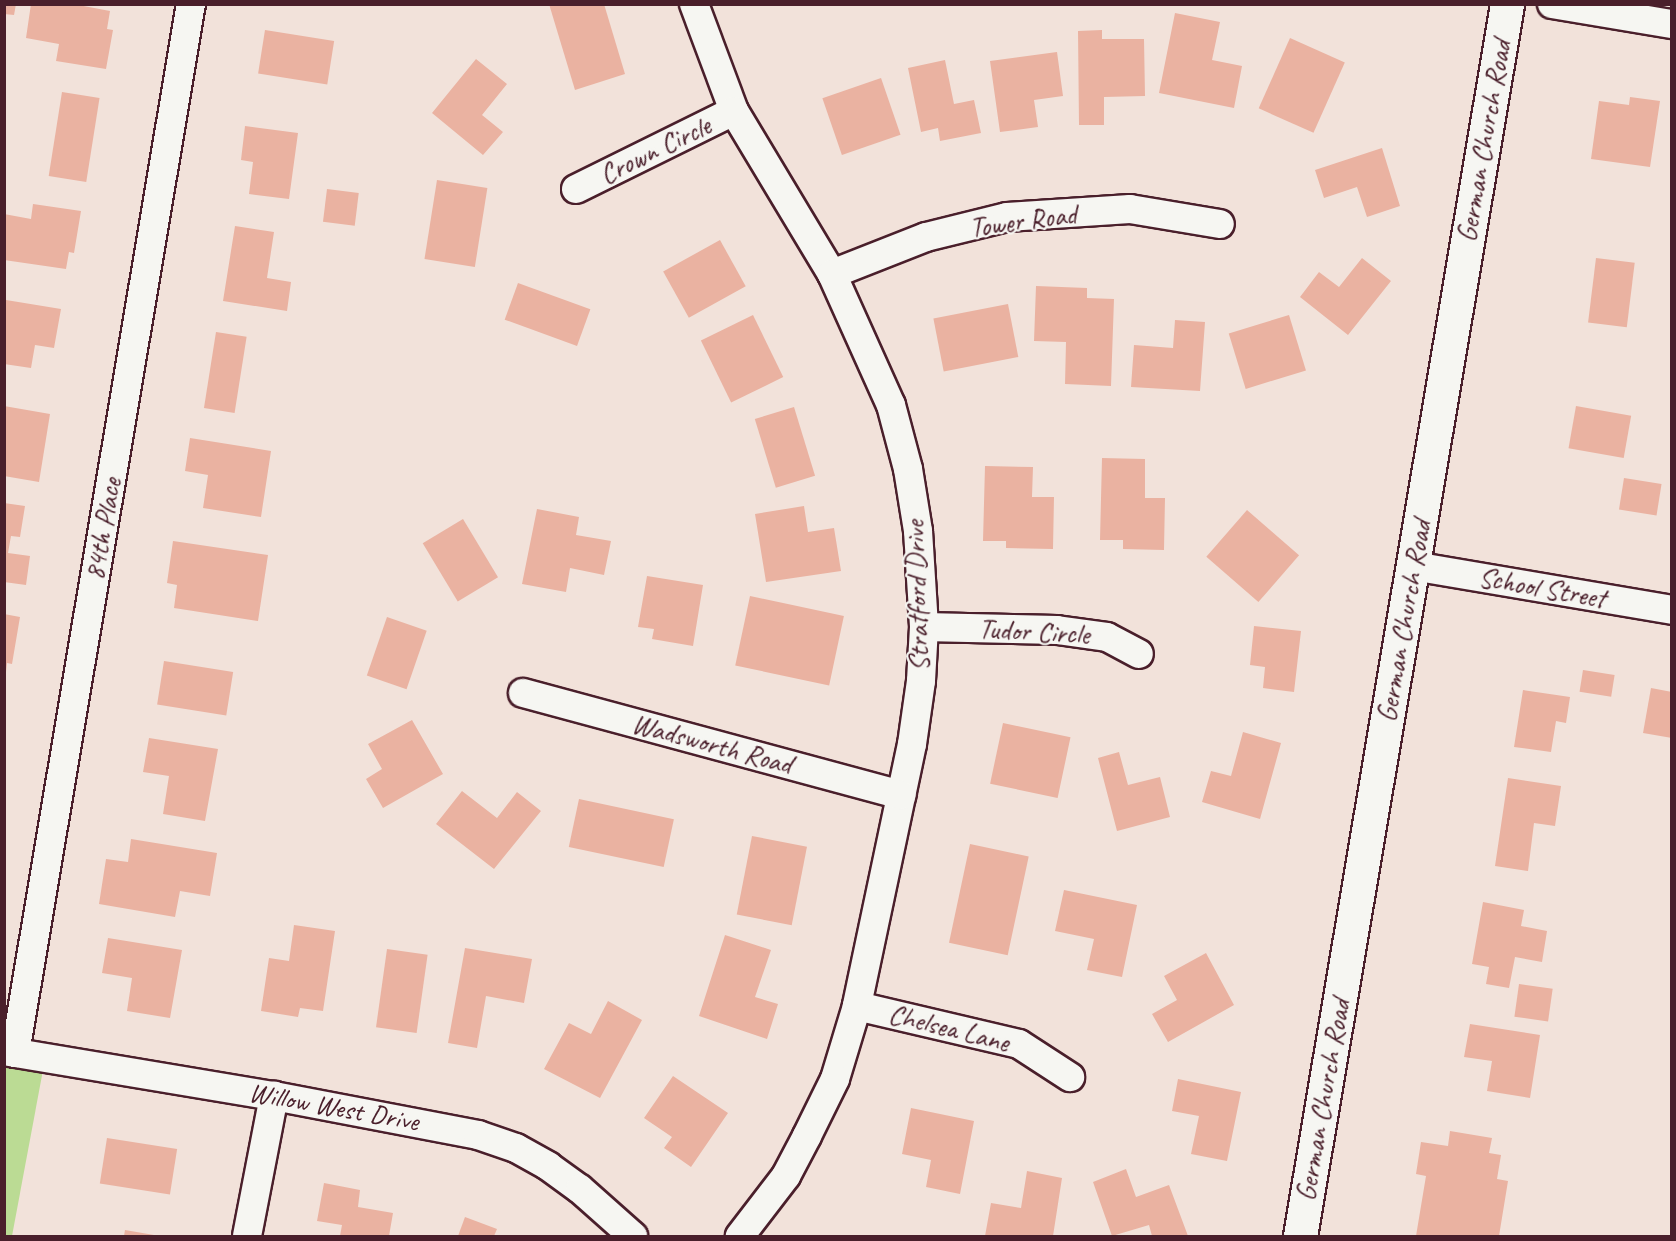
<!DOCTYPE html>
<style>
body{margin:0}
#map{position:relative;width:1676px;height:1241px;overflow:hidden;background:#f2e2da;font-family:Caveat,sans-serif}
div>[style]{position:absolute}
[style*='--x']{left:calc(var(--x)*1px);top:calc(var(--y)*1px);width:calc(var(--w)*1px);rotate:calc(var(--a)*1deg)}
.green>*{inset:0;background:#bbdb94}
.building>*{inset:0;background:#eab2a1;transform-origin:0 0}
.roads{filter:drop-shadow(2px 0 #4a1f2b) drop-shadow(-2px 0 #4a1f2b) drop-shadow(0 2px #4a1f2b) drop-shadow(0 -2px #4a1f2b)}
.street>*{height:28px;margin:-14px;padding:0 14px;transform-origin:14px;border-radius:14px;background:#f6f6f2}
.secondary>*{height:33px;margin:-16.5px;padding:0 16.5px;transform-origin:16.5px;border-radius:16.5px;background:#f6f6f2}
span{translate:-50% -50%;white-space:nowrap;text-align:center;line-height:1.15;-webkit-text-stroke:4.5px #f6f6f2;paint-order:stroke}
.street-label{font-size:28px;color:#4a1f2b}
.frame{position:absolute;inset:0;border:6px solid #4a1f2b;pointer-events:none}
</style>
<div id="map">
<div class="green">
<div style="clip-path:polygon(4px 1064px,43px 1070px,12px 1236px,4px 1236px)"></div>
</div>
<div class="building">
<div style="clip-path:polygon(4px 4px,16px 4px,14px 15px,4px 14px)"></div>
<div style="clip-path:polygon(31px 4px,73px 4px,110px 11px,107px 29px,113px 30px,106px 69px,56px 61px,59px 44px,26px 38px)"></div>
<div style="clip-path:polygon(549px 4px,604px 4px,625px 74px,575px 90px)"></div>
<div style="clip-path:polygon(1175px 13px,1220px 22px,1212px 60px,1242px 66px,1234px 108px,1159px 93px)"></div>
<div style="left:265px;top:30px;width:70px;height:44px;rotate:9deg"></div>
<div style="clip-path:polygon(1102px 30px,1102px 39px,1144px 39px,1145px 96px,1104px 97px,1104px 125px,1079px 125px,1078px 31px)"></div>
<div style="left:1290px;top:38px;width:60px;height:77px;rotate:24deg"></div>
<div style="clip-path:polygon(1057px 52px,1063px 96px,1034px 100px,1038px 127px,1000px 132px,990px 61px)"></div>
<div style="clip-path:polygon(476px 59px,507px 84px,482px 115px,503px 132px,483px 155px,432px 113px)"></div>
<div style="clip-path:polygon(945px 60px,954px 104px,974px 100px,981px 133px,940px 141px,938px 128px,921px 132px,908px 68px)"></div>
<div style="left:881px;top:78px;width:60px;height:62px;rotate:71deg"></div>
<div style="left:62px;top:92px;width:38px;height:85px;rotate:9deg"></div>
<div style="clip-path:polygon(1630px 97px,1660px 101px,1650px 167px,1591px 159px,1599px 101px,1629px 105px)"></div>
<div style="clip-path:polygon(245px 126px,298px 133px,289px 199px,249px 194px,253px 162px,241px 160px)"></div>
<div style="clip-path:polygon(1382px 148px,1400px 206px,1367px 217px,1357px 187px,1324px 198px,1315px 170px)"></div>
<div style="left:437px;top:180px;width:51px;height:80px;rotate:9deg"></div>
<div style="left:327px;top:189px;width:32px;height:33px;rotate:7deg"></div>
<div style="clip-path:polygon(33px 204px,81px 211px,74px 253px,69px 252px,66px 269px,4px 260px,4px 214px,31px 219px)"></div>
<div style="clip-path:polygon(235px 226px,274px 232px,267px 278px,291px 282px,287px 311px,223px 301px)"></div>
<div style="left:720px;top:240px;width:53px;height:65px;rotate:61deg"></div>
<div style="clip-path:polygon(1362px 258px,1391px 281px,1348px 335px,1300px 297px,1319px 272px,1339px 287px)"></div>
<div style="left:1596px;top:258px;width:39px;height:65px;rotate:7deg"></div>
<div style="left:518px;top:283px;width:77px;height:39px;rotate:20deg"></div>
<div style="clip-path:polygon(1036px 286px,1087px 288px,1087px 298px,1114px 299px,1111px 386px,1065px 384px,1066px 342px,1034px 341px)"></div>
<div style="clip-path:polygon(6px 300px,61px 309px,54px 348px,35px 345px,31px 368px,4px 364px)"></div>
<div style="left:1008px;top:304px;width:54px;height:76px;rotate:79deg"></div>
<div style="left:753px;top:315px;width:69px;height:58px;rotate:64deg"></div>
<div style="left:1289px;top:315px;width:58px;height:63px;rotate:73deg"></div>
<div style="clip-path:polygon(1175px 320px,1205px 322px,1200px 391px,1131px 387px,1134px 345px,1173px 348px)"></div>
<div style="left:216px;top:332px;width:31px;height:77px;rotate:9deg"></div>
<div style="clip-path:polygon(4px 406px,50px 414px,39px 482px,4px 476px)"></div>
<div style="left:1576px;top:406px;width:56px;height:43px;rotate:10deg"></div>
<div style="left:794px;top:407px;width:72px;height:41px;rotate:73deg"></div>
<div style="clip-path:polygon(190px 438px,271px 451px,261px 517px,203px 508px,208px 475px,185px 471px)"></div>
<div style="clip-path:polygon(1102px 458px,1145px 459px,1145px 498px,1165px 498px,1164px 550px,1123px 549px,1123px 540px,1100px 540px)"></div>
<div style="clip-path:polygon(985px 466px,1033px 467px,1032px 497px,1054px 497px,1053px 549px,1006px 548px,1006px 541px,983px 541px)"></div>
<div style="left:1624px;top:478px;width:38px;height:32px;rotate:9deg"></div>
<div style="clip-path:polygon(4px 503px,25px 506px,20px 537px,11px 536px,8px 553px,30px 556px,26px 585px,4px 582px)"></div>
<div style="clip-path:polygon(804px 506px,808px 532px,834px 528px,841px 571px,766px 582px,755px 514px)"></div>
<div style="clip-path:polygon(537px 509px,579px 517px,576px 535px,611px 541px,604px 575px,570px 568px,566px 592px,522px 584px)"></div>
<div style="left:1247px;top:510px;width:69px;height:62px;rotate:41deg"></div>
<div style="left:463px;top:519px;width:68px;height:47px;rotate:59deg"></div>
<div style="clip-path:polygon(173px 541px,268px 555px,258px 621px,174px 608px,177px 585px,167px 583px)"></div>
<div style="clip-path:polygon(647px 576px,703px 585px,693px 646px,652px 639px,654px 629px,638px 627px)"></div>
<div style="left:750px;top:596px;width:96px;height:71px;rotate:12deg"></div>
<div style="clip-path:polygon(4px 614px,20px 617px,12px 664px,7px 663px,6px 672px)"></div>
<div style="left:387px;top:617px;width:42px;height:62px;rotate:19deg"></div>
<div style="clip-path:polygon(1254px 626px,1301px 631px,1294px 692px,1263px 688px,1265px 667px,1250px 665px)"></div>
<div style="left:164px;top:661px;width:70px;height:44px;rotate:9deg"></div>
<div style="left:1583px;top:670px;width:32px;height:22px;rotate:9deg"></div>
<div style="clip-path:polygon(1651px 688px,1672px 692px,1672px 738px,1643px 733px)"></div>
<div style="clip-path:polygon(1523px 690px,1570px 697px,1566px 723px,1556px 721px,1551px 752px,1514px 747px)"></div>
<div style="clip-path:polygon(412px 720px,443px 774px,383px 808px,366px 779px,382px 769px,368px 744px)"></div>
<div style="left:1003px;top:723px;width:69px;height:62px;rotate:12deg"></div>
<div style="clip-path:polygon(1243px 732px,1281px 743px,1260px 819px,1202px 802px,1211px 771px,1231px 776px)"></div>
<div style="clip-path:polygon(149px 738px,218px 749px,205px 821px,163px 814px,169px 776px,143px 772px)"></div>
<div style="clip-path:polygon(1119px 752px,1128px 785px,1160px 777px,1170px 817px,1117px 831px,1098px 758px)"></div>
<div style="clip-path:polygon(1508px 778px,1561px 786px,1555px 826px,1534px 823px,1528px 871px,1495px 866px)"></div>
<div style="clip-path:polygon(462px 791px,497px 818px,517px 792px,541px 811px,494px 869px,436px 824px)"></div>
<div style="left:579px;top:799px;width:97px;height:49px;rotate:12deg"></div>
<div style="left:752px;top:836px;width:56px;height:80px;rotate:11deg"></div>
<div style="clip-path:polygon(131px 839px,217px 853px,210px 896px,180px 891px,175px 917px,99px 904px,106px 859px,128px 862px)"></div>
<div style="left:970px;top:844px;width:60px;height:101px;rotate:12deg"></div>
<div style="clip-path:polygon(1064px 890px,1137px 905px,1122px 977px,1087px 970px,1094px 939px,1055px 931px)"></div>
<div style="clip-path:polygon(1483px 902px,1524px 910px,1521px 926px,1547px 931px,1542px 962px,1515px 957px,1509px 988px,1486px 984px,1489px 967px,1472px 964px)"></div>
<div style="clip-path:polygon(294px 925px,335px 931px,323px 1011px,300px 1008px,298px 1017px,261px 1011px,269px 958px,289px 961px)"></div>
<div style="clip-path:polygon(725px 935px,771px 950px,755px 997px,778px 1004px,767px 1039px,699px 1016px)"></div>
<div style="clip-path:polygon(108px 938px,182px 950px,170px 1018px,127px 1011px,132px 978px,102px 973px)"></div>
<div style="clip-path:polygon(465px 948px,532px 959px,524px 1003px,486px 996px,477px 1048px,448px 1043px)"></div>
<div style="left:387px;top:949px;width:41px;height:79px;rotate:8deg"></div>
<div style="clip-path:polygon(1206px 953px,1234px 1005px,1168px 1042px,1152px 1014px,1177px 1000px,1164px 976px)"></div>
<div style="left:1519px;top:984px;width:34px;height:33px;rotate:8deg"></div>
<div style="clip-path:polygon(608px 1001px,642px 1020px,600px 1098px,544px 1069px,569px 1023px,591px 1034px)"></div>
<div style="clip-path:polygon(1470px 1024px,1540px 1035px,1530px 1098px,1487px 1091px,1492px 1061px,1464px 1057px)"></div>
<div style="clip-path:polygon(673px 1076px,728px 1113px,691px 1167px,664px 1148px,672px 1137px,644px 1118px)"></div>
<div style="clip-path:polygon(1178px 1079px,1241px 1092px,1227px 1161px,1191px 1154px,1199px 1116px,1172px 1111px)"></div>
<div style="clip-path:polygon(911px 1108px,974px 1121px,960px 1194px,926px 1187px,931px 1160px,902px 1154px)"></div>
<div style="clip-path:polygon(1450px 1131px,1492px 1138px,1489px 1153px,1501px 1155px,1497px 1179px,1508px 1181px,1499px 1236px,1416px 1236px,1426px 1176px,1416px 1174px,1421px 1142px,1448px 1146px)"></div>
<div style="left:107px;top:1138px;width:71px;height:46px;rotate:9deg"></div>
<div style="clip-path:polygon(1126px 1169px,1136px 1197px,1169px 1185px,1188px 1236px,1152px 1236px,1149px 1225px,1112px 1236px,1093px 1182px)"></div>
<div style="clip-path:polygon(1027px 1171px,1062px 1178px,1053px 1236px,985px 1236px,991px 1203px,1021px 1208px)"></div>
<div style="clip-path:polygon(324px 1183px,360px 1190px,358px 1207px,393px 1213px,389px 1236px,340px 1236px,342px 1225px,317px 1221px)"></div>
<div style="clip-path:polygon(465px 1217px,497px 1229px,494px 1236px,458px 1236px)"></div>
<div style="clip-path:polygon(125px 1230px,154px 1235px,154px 1236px,124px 1236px)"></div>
</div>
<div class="roads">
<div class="street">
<div style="--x:694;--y:4;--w:114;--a:69.5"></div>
<div style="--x:734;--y:111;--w:190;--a:59"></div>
<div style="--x:832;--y:274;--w:144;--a:65.8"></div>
<div style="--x:891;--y:405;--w:66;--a:75.1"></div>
<div style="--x:908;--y:469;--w:63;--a:80.8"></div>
<div style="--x:918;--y:531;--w:96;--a:86.4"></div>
<div style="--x:924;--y:627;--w:54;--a:93.2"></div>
<div style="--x:921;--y:681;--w:64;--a:98.1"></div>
<div style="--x:912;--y:744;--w:268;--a:101.9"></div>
<div style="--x:857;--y:1006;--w:76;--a:106.8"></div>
<div style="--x:835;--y:1079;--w:64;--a:116.2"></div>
<div style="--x:807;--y:1136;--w:45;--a:117.7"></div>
<div style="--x:786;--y:1176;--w:76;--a:127.5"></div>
<div style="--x:1552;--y:4;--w:122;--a:9.5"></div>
<div style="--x:576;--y:189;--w:176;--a:-26.3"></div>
<div style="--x:832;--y:274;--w:101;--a:-21.5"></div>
<div style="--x:926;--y:237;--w:83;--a:-13.9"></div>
<div style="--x:1007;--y:217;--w:123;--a:-3.7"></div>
<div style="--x:1130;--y:209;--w:91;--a:9.5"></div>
<div style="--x:1413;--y:566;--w:263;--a:9.6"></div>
<div style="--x:924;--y:627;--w:133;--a:1.3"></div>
<div style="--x:1057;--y:630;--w:50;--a:8"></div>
<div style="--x:1107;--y:637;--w:36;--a:28"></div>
<div style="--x:523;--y:693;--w:392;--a:15.1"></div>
<div style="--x:857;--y:1006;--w:166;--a:13.2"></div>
<div style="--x:1019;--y:1044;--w:61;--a:32.9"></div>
<div style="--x:4;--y:1051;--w:274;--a:9.5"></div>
<div style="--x:274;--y:1096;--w:208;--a:10.8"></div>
<div style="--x:478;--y:1135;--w:40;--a:18.9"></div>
<div style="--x:516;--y:1148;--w:37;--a:29"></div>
<div style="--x:548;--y:1166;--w:39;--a:36"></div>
<div style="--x:580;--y:1189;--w:71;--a:41.6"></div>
<div style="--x:15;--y:1053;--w:1064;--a:-80.48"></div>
<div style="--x:247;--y:1236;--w:143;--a:-79.1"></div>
</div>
<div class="secondary">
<div style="--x:1300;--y:1236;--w:1249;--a:-80.46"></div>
</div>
</div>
<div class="street-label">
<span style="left:1484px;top:141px;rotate:-80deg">German Church Road</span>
<span style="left:655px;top:150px;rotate:-26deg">Crown Circle</span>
<span style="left:1023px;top:221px;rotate:-8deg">Tower Road</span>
<span style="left:103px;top:529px;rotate:-80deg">84th Place</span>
<span style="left:1542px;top:588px;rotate:10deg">School Street</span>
<span style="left:917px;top:596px;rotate:-92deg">Stratford Drive</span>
<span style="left:1404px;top:621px;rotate:-80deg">German Church Road</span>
<span style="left:1034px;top:632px;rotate:3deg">Tudor Circle</span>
<span style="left:712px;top:744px;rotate:15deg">Wadsworth Road</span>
<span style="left:949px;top:1028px;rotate:14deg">Chelsea Lane</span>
<span style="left:1323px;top:1100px;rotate:-80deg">German Church Road</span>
<span style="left:334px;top:1107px;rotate:10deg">Willow West Drive</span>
</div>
<div class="frame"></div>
</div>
